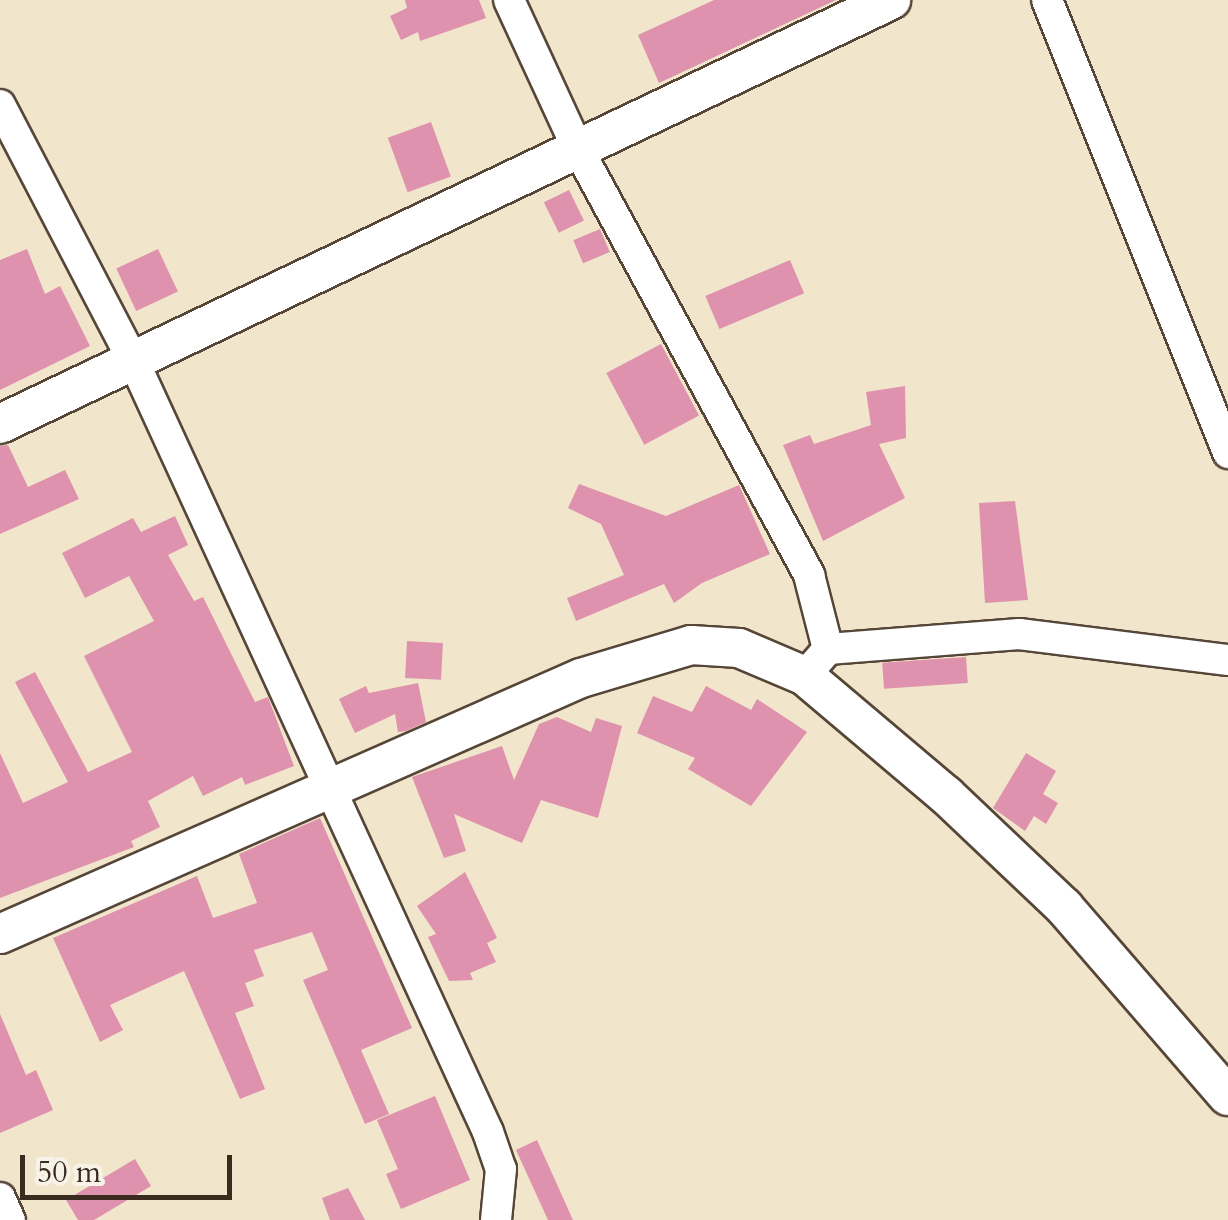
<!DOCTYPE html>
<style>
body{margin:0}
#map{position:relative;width:1228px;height:1220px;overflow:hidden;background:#f1e5cb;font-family:Cardo,serif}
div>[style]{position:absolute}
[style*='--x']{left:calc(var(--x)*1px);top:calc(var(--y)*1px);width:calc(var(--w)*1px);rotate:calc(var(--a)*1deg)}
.building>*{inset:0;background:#df92ae;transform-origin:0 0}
.roads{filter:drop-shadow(2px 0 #564638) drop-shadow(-2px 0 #564638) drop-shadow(0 2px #564638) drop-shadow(0 -2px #564638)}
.minor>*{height:30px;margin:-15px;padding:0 15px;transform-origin:15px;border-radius:15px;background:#fff}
.tertiary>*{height:38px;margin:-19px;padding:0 19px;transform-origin:19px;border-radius:19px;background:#fff}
span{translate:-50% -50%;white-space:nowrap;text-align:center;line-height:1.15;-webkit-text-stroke:9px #f7f3e8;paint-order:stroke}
.scale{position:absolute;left:20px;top:1155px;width:212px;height:45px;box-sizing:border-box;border:5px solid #3b2a1e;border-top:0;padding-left:12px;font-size:30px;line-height:35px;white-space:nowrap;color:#3b2a1e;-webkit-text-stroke:8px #f7f3e8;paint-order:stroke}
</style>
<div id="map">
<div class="building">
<div style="clip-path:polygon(405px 0,479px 0,486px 18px,420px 41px,418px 32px,401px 40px,390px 16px,407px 8px)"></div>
<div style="clip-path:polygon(714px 0,836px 0,659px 83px,638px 35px)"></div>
<div style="left:431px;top:122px;width:58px;height:46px;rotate:70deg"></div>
<div style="left:569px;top:190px;width:34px;height:28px;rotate:64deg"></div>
<div style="left:600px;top:229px;width:25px;height:29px;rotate:67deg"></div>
<div style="clip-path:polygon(27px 249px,45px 294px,60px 286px,90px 346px,0 390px,0 260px)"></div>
<div style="left:158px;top:249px;width:47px;height:46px;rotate:65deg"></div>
<div style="left:790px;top:260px;width:36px;height:92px;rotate:67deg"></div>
<div style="left:661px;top:344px;width:81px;height:62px;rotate:62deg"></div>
<div style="clip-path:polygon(905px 386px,906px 438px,879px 444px,905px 498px,823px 541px,783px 445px,810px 435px,814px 444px,871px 425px,866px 392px)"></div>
<div style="clip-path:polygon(8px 445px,28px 487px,65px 470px,79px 499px,0 534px,0 446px)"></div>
<div style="clip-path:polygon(579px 484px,666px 516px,739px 485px,770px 554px,702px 583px,674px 603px,664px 584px,576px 621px,567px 598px,624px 575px,601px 524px,568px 508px)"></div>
<div style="clip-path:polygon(1015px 501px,1028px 600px,985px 603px,979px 503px)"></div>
<div style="clip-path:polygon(175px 516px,188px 545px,168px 555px,194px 601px,203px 597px,255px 702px,268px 697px,294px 766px,245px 785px,242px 777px,203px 796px,193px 776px,148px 801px,160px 827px,131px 841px,134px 847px,0 898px,0 753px,23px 803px,68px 782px,15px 682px,35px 672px,88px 772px,132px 752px,84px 656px,154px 621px,129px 576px,85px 598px,62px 553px,133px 518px,141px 532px)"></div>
<div style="left:407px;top:641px;width:36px;height:37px;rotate:3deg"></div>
<div style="left:966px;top:657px;width:26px;height:84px;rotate:86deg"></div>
<div style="clip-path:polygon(418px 683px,426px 722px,406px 731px,398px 732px,395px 714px,355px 733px,339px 699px,366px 686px,369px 693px)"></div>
<div style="clip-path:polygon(706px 686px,751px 710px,757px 699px,807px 732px,751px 806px,688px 769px,695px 758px,637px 733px,653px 696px,692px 712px)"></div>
<div style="clip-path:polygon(557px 717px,591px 732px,596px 718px,622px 726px,598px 818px,541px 800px,522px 843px,454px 814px,466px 851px,444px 858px,412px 777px,502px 746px,514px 780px,539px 724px)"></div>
<div style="clip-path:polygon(1026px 753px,1056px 771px,1043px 794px,1058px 803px,1046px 824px,1034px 816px,1025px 831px,993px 808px)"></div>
<div style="clip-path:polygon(320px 818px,412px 1028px,361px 1050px,389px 1114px,365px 1124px,353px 1096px,303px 980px,328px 970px,312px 932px,254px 950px,264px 976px,245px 983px,254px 1006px,235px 1013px,265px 1089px,240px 1099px,184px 971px,110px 1005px,123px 1030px,100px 1042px,53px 938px,197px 876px,213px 918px,257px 903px,239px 854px)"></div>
<div style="clip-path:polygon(465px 872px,497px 938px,487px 943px,496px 962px,470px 973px,473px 980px,449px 981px,428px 937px,436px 934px,417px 906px)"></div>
<div style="clip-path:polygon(0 1014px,26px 1075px,36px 1070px,53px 1110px,0 1133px)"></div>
<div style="clip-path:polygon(435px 1096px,470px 1180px,401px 1209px,386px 1174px,398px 1169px,377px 1120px)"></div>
<div style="clip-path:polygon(537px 1140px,573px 1220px,548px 1220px,516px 1150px)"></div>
<div style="clip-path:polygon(135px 1159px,151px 1186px,94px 1220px,78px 1220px,66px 1200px)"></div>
<div style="clip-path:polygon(348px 1188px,365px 1220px,330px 1220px,322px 1198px)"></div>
</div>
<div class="roads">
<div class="minor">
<div style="--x:509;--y:0;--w:164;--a:65.2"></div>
<div style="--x:578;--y:149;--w:485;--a:61.5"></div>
<div style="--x:809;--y:575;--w:76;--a:75.6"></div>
<div style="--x:1047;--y:0;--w:488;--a:68.2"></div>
<div style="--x:0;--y:105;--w:290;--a:62.5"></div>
<div style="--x:134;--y:362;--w:847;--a:65.31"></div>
<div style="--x:488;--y:1132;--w:39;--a:71"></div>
<div style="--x:501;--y:1169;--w:51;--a:95.6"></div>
<div style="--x:815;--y:664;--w:20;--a:-49"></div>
<div style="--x:828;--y:649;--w:192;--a:-4.5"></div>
<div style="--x:1019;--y:634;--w:211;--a:7.1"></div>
<div style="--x:0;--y:1198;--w:24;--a:66"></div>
</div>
<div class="tertiary">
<div style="--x:0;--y:424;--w:987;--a:-25.45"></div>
<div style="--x:0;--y:934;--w:635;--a:-23.78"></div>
<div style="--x:581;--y:678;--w:115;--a:-16.7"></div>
<div style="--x:691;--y:645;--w:48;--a:3.6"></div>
<div style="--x:739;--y:648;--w:72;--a:23"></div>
<div style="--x:805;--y:676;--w:185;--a:40.2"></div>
<div style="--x:946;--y:795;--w:163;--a:43.5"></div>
<div style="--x:1064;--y:907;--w:250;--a:49.1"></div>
</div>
</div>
<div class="scale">50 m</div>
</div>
